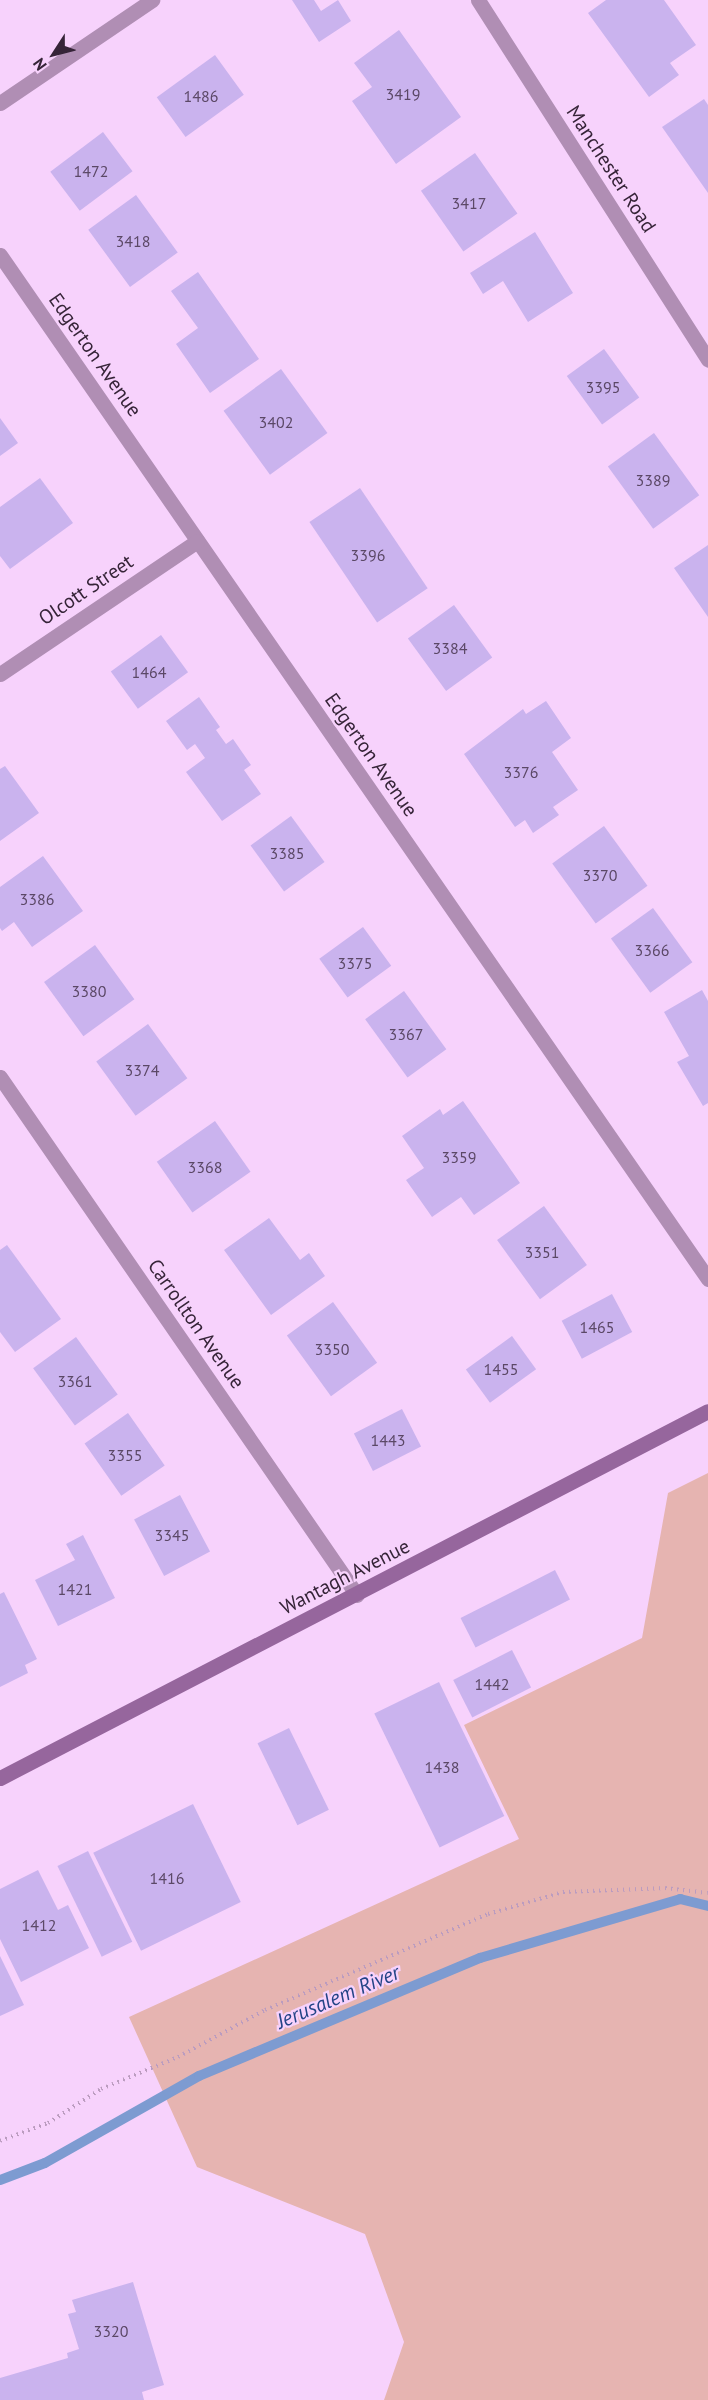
<!DOCTYPE html>
<style>
body{margin:0}
#map{position:relative;width:708px;height:2400px;overflow:hidden;background:#f7d2fc;font-family:"PT Sans",sans-serif}
div>[style]{position:absolute}
[style*='--x']{left:calc(var(--x)*1px);top:calc(var(--y)*1px);width:calc(var(--w)*1px);rotate:calc(var(--a)*1deg)}
.green>*{inset:0;background:#e6b4b1}
.stream>*{height:10px;margin:-5px;padding:0 5px;transform-origin:5px;border-radius:5px;background:#7d9bd1}
.building>*{inset:0;background:#cab3ee;transform-origin:0 0}
.path>*{height:4px;margin-top:-2px;transform-origin:0;background:repeating-linear-gradient(90deg,#bb9cbf 0 1.5px,transparent 0 6px)}
.minor>*{height:15px;margin:-7.5px;padding:0 7.5px;transform-origin:7.5px;border-radius:7.5px;background:#b08eb4}
.secondary>*{height:15px;margin:-7.5px;padding:0 7.5px;transform-origin:7.5px;border-radius:7.5px;background:#96669d}
span{translate:-50% -50%;white-space:nowrap;text-align:center;line-height:1.15;-webkit-text-stroke:4.5px #f7d2fc;paint-order:stroke}
.number-label{font-size:16px;color:#5b4866}
.number-label span{-webkit-text-stroke-width:0}
.street-label{font-size:20px;color:#362438}
.water-label{font-size:21px;color:#234486;font-style:italic}
.north{position:absolute;left:24px;top:24px;width:60px;height:60px;-webkit-text-stroke:4px #f7d2fc;paint-order:stroke;rotate:234deg;font-size:16px;font-weight:700;line-height:24px;text-align:center;color:#362438}
.north::after{content:'';display:block;margin:auto;width:21px;height:27px;background:#362438;clip-path:polygon(50% 0,100% 100%,50% 72%,0 100%)}
</style>
<div id="map">
<div class="green">
<div style="clip-path:polygon(708px 1473px,708px 2400px,384px 2400px,404px 2342px,365px 2234px,197px 2167px,129px 2017px,519px 1839px,464px 1725px,642px 1638px,668px 1493px)"></div>
</div>
<div class="stream">
<div style="--x:0;--y:2180;--w:48;--a:-20.7"></div>
<div style="--x:45;--y:2163;--w:177;--a:-29.5"></div>
<div style="--x:199;--y:2076;--w:305;--a:-22.8"></div>
<div style="--x:480;--y:1958;--w:209;--a:-16.4"></div>
<div style="--x:680;--y:1899;--w:29;--a:14"></div>
</div>
<div class="building">
<div style="clip-path:polygon(292px 0,314px 0,321px 11px,338px 0,351px 21px,319px 42px)"></div>
<div style="clip-path:polygon(606px 0,664px 0,696px 45px,670px 63px,679px 75px,649px 97px,588px 13px)"></div>
<div style="clip-path:polygon(399px 30px,461px 117px,396px 164px,352px 101px,372px 87px,354px 63px)"></div>
<div style="left:215px;top:55px;width:49px;height:72px;rotate:54deg"></div>
<div style="clip-path:polygon(704px 99px,708px 105px,708px 193px,662px 127px)"></div>
<div style="left:103px;top:132px;width:49px;height:66px;rotate:53deg"></div>
<div style="left:475px;top:153px;width:74px;height:66px;rotate:55deg"></div>
<div style="left:136px;top:195px;width:71px;height:59px;rotate:54deg"></div>
<div style="clip-path:polygon(535px 232px,573px 293px,528px 322px,503px 281px,483px 294px,470px 273px)"></div>
<div style="clip-path:polygon(198px 272px,259px 359px,210px 393px,176px 344px,198px 328px,171px 291px)"></div>
<div style="left:604px;top:349px;width:60px;height:46px;rotate:54deg"></div>
<div style="left:281px;top:369px;width:79px;height:71px;rotate:54deg"></div>
<div style="clip-path:polygon(0 418px,18px 443px,0 456px)"></div>
<div style="left:654px;top:433px;width:77px;height:57px;rotate:54deg"></div>
<div style="clip-path:polygon(40px 478px,73px 523px,10px 569px,0 556px,0 507px)"></div>
<div style="left:360px;top:488px;width:121px;height:61px;rotate:56deg"></div>
<div style="clip-path:polygon(708px 545px,708px 617px,674px 568px)"></div>
<div style="left:454px;top:605px;width:65px;height:57px;rotate:54deg"></div>
<div style="left:161px;top:635px;width:46px;height:62px;rotate:54deg"></div>
<div style="clip-path:polygon(199px 697px,220px 727px,216px 730px,226px 744px,233px 739px,251px 765px,244px 770px,261px 794px,222px 821px,186px 772px,205px 758px,195px 744px,187px 750px,166px 721px)"></div>
<div style="clip-path:polygon(546px 701px,571px 738px,552px 752px,578px 790px,553px 807px,559px 815px,533px 833px,525px 820px,515px 827px,464px 754px,523px 709px,526px 714px)"></div>
<div style="clip-path:polygon(5px 766px,39px 813px,0 841px,0 769px)"></div>
<div style="left:291px;top:816px;width:57px;height:50px;rotate:54deg"></div>
<div style="left:604px;top:826px;width:74px;height:64px;rotate:54deg"></div>
<div style="clip-path:polygon(43px 856px,83px 911px,32px 947px,14px 922px,2px 931px,0 928px,0 887px)"></div>
<div style="left:653px;top:908px;width:67px;height:52px;rotate:54deg"></div>
<div style="left:363px;top:927px;width:48px;height:54px;rotate:54deg"></div>
<div style="left:95px;top:945px;width:67px;height:63px;rotate:54deg"></div>
<div style="clip-path:polygon(702px 990px,708px 1001px,708px 1103px,703px 1106px,677px 1062px,689px 1056px,664px 1012px)"></div>
<div style="left:404px;top:991px;width:72px;height:48px;rotate:54deg"></div>
<div style="left:148px;top:1024px;width:67px;height:64px;rotate:54deg"></div>
<div style="clip-path:polygon(463px 1101px,520px 1183px,474px 1215px,461px 1197px,432px 1217px,406px 1180px,424px 1168px,402px 1136px,440px 1109px,443px 1115px)"></div>
<div style="left:215px;top:1121px;width:62px;height:71px;rotate:55deg"></div>
<div style="left:544px;top:1206px;width:73px;height:58px;rotate:54deg"></div>
<div style="clip-path:polygon(269px 1218px,300px 1260px,309px 1253px,325px 1276px,271px 1315px,224px 1250px)"></div>
<div style="clip-path:polygon(7px 1245px,61px 1319px,15px 1352px,0 1332px,0 1250px)"></div>
<div style="left:612px;top:1294px;width:43px;height:57px;rotate:62deg"></div>
<div style="left:333px;top:1302px;width:75px;height:57px;rotate:54deg"></div>
<div style="left:512px;top:1336px;width:41px;height:57px;rotate:54deg"></div>
<div style="left:76px;top:1337px;width:71px;height:53px;rotate:54deg"></div>
<div style="left:402px;top:1409px;width:42px;height:54px;rotate:63deg"></div>
<div style="left:128px;top:1413px;width:64px;height:53px;rotate:55deg"></div>
<div style="left:180px;top:1495px;width:64px;height:52px;rotate:62deg"></div>
<div style="clip-path:polygon(83px 1535px,115px 1598px,58px 1626px,35px 1580px,75px 1560px,66px 1544px)"></div>
<div style="left:555px;top:1570px;width:33px;height:106px;rotate:63deg"></div>
<div style="clip-path:polygon(4px 1592px,37px 1659px,25px 1665px,28px 1673px,0 1687px,0 1594px)"></div>
<div style="left:512px;top:1650px;width:42px;height:66px;rotate:63deg"></div>
<div style="left:439px;top:1682px;width:149px;height:72px;rotate:64deg"></div>
<div style="left:289px;top:1728px;width:91px;height:35px;rotate:64deg"></div>
<div style="left:193px;top:1804px;width:109px;height:111px;rotate:64deg"></div>
<div style="left:88px;top:1851px;width:101px;height:34px;rotate:64deg"></div>
<div style="clip-path:polygon(38px 1870px,58px 1910px,68px 1905px,89px 1948px,21px 1982px,0 1939px,0 1889px)"></div>
<div style="clip-path:polygon(0 1956px,24px 2005px,0 2016px)"></div>
<div style="clip-path:polygon(133px 2282px,164px 2385px,142px 2392px,144px 2400px,0 2400px,0 2378px,68px 2358px,67px 2353px,79px 2349px,68px 2314px,76px 2312px,72px 2300px)"></div>
</div>
<div class="path">
<div style="--x:0;--y:2141;--w:51;--a:-20.6"></div>
<div style="--x:48;--y:2123;--w:63;--a:-32.7"></div>
<div style="--x:101;--y:2089;--w:83;--a:-22.6"></div>
<div style="--x:178;--y:2057;--w:99;--a:-28.4"></div>
<div style="--x:265;--y:2010;--w:243;--a:-23.3"></div>
<div style="--x:488;--y:1914;--w:78;--a:-16.3"></div>
<div style="--x:563;--y:1892;--w:102;--a:-2.2"></div>
<div style="--x:665;--y:1888;--w:43;--a:6.6"></div>
</div>
<div class="minor">
<div style="--x:478;--y:0;--w:427;--a:57.4"></div>
<div style="--x:0;--y:103;--w:184;--a:-34.1"></div>
<div style="--x:0;--y:255;--w:1245;--a:55.34"></div>
<div style="--x:0;--y:674;--w:238;--a:-34"></div>
<div style="--x:0;--y:1077;--w:629;--a:55.43"></div>
</div>
<div class="secondary">
<div style="--x:0;--y:1778;--w:797;--a:-27.4"></div>
</div>
<div class="number-label">
<span style="left:403px;top:94px">3419</span>
<span style="left:201px;top:96px">1486</span>
<span style="left:91px;top:171px">1472</span>
<span style="left:469px;top:203px">3417</span>
<span style="left:133px;top:241px">3418</span>
<span style="left:603px;top:387px">3395</span>
<span style="left:276px;top:422px">3402</span>
<span style="left:653px;top:480px">3389</span>
<span style="left:368px;top:555px">3396</span>
<span style="left:450px;top:648px">3384</span>
<span style="left:149px;top:672px">1464</span>
<span style="left:521px;top:772px">3376</span>
<span style="left:287px;top:853px">3385</span>
<span style="left:600px;top:875px">3370</span>
<span style="left:37px;top:899px">3386</span>
<span style="left:652px;top:950px">3366</span>
<span style="left:355px;top:963px">3375</span>
<span style="left:89px;top:991px">3380</span>
<span style="left:406px;top:1034px">3367</span>
<span style="left:142px;top:1070px">3374</span>
<span style="left:459px;top:1157px">3359</span>
<span style="left:205px;top:1167px">3368</span>
<span style="left:542px;top:1252px">3351</span>
<span style="left:597px;top:1327px">1465</span>
<span style="left:332px;top:1349px">3350</span>
<span style="left:501px;top:1369px">1455</span>
<span style="left:75px;top:1381px">3361</span>
<span style="left:388px;top:1440px">1443</span>
<span style="left:125px;top:1455px">3355</span>
<span style="left:172px;top:1535px">3345</span>
<span style="left:75px;top:1589px">1421</span>
<span style="left:492px;top:1684px">1442</span>
<span style="left:442px;top:1767px">1438</span>
<span style="left:167px;top:1878px">1416</span>
<span style="left:39px;top:1925px">1412</span>
<span style="left:111px;top:2331px">3320</span>
</div>
<div class="street-label">
<span style="left:611px;top:169px;rotate:57deg">Manchester Road</span>
<span style="left:95px;top:355px;rotate:55deg">Edgerton Avenue</span>
<span style="left:86px;top:590px;rotate:-34deg">Olcott Street</span>
<span style="left:371px;top:755px;rotate:55deg">Edgerton Avenue</span>
<span style="left:196px;top:1324px;rotate:55deg">Carrollton Avenue</span>
<span style="left:345px;top:1577px;rotate:-27deg">Wantagh Avenue</span>
</div>
<div class="water-label">
<span style="left:338px;top:1997px;rotate:-23deg">Jerusalem River</span>
</div>
<div class="north">N</div>
</div>
